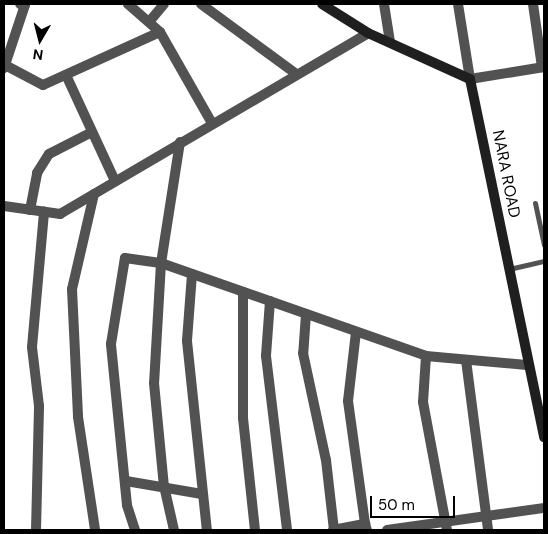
<!DOCTYPE html>
<style>
body{margin:0}
#map{position:relative;width:548px;height:534px;overflow:hidden;background:#fff;font-family:"DM Sans",sans-serif}
div>[style]{position:absolute}
[style*='--x']{left:calc(var(--x)*1px);top:calc(var(--y)*1px);width:calc(var(--w)*1px);rotate:calc(var(--a)*1deg)}
.service>*{height:5px;margin:-2.5px;padding:0 2.5px;transform-origin:2.5px;border-radius:2.5px;background:#525252}
.minor>*{height:10px;margin:-5px;padding:0 5px;transform-origin:5px;border-radius:5px;background:#525252}
.secondary>*{height:10px;margin:-5px;padding:0 5px;transform-origin:5px;border-radius:5px;background:#1f1f1f}
span{translate:-50% -50%;white-space:nowrap;text-align:center;line-height:1.15;-webkit-text-stroke:4.5px #fff;paint-order:stroke}
.street-label{font-size:16px;color:#000}
.frame{position:absolute;inset:0;border:5px solid #000;pointer-events:none}
.north{position:absolute;left:15px;top:15px;width:50px;height:50px;-webkit-text-stroke:4px #fff;paint-order:stroke;rotate:188deg;font-size:14px;font-weight:700;line-height:20px;text-align:center;color:#000}
.north::after{content:'';display:block;margin:auto;width:18px;height:22px;background:#000;clip-path:polygon(50% 0,100% 100%,50% 72%,0 100%)}
.scale{position:absolute;left:370px;top:496px;width:85px;height:22px;box-sizing:border-box;border:2px solid #000;border-top:0;padding-left:6px;font-size:15px;line-height:18px;white-space:nowrap;color:#000;-webkit-text-stroke:4px #fff;paint-order:stroke}
</style>
<div id="map">
<div class="service">
<div style="--x:535;--y:203;--w:43;--a:77.9"></div>
<div style="--x:509;--y:269;--w:36;--a:-13"></div>
</div>
<div class="minor">
<div style="--x:201;--y:4;--w:117;--a:36.3"></div>
<div style="--x:384;--y:4;--w:38;--a:81"></div>
<div style="--x:458;--y:4;--w:76;--a:80.9"></div>
<div style="--x:470;--y:79;--w:75;--a:-9.2"></div>
<div style="--x:533;--y:4;--w:64;--a:81.9"></div>
<div style="--x:149;--y:22;--w:23;--a:-50"></div>
<div style="--x:160;--y:32;--w:105;--a:60.3"></div>
<div style="--x:5;--y:65;--w:43;--a:27.8"></div>
<div style="--x:43;--y:85;--w:128;--a:-24.4"></div>
<div style="--x:160;--y:32;--w:43;--a:-138.8"></div>
<div style="--x:4;--y:68;--w:66;--a:-71.6"></div>
<div style="--x:25;--y:5;--w:5;--a:-169"></div>
<div style="--x:66;--y:75;--w:117;--a:65.2"></div>
<div style="--x:180;--y:142;--w:122;--a:98.9"></div>
<div style="--x:161;--y:263;--w:281;--a:19.3"></div>
<div style="--x:426;--y:356;--w:101;--a:5.1"></div>
<div style="--x:94;--y:194;--w:98;--a:103"></div>
<div style="--x:72;--y:289;--w:128;--a:87.3"></div>
<div style="--x:78;--y:417;--w:114;--a:81.4"></div>
<div style="--x:4;--y:206;--w:57;--a:8.1"></div>
<div style="--x:60;--y:214;--w:357;--a:-30.4"></div>
<div style="--x:30;--y:210;--w:38;--a:-79"></div>
<div style="--x:37;--y:173;--w:22;--a:-58"></div>
<div style="--x:49;--y:154;--w:48;--a:-27.1"></div>
<div style="--x:192;--y:274;--w:67;--a:94.3"></div>
<div style="--x:187;--y:341;--w:190;--a:84"></div>
<div style="--x:243;--y:292;--w:126;--a:90"></div>
<div style="--x:243;--y:418;--w:113;--a:83.9"></div>
<div style="--x:270;--y:301;--w:55;--a:94.2"></div>
<div style="--x:266;--y:356;--w:175;--a:83.1"></div>
<div style="--x:306;--y:314;--w:39;--a:94"></div>
<div style="--x:303;--y:353;--w:109;--a:77.9"></div>
<div style="--x:326;--y:460;--w:70;--a:83.5"></div>
<div style="--x:356;--y:332;--w:69;--a:96.6"></div>
<div style="--x:348;--y:401;--w:124;--a:82.1"></div>
<div style="--x:426;--y:356;--w:46;--a:93.7"></div>
<div style="--x:423;--y:402;--w:130;--a:79.4"></div>
<div style="--x:466;--y:360;--w:171;--a:82.6"></div>
<div style="--x:126;--y:481;--w:77;--a:9.7"></div>
<div style="--x:36;--y:530;--w:124;--a:-88.6"></div>
<div style="--x:39;--y:406;--w:59;--a:-96.8"></div>
<div style="--x:32;--y:347;--w:136;--a:-84.9"></div>
<div style="--x:135;--y:530;--w:26;--a:-108"></div>
<div style="--x:127;--y:505;--w:162;--a:-95.7"></div>
<div style="--x:111;--y:344;--w:87;--a:-80.8"></div>
<div style="--x:125;--y:258;--w:36;--a:8"></div>
<div style="--x:161;--y:263;--w:120;--a:93.3"></div>
<div style="--x:154;--y:383;--w:103;--a:84.5"></div>
<div style="--x:164;--y:486;--w:45;--a:77.2"></div>
<div style="--x:333;--y:530;--w:33;--a:-11"></div>
<div style="--x:365;--y:524;--w:6;--a:72"></div>
<div style="--x:387;--y:530;--w:159;--a:-8"></div>
</div>
<div class="secondary">
<div style="--x:322;--y:4;--w:54;--a:32.2"></div>
<div style="--x:368;--y:33;--w:112;--a:24.3"></div>
<div style="--x:470;--y:79;--w:366;--a:78.3"></div>
</div>
<div class="street-label">
<span style="left:506px;top:174px;rotate:79deg">NARA ROAD</span>
</div>
<div class="frame"></div>
<div class="north">N</div>
<div class="scale">50 m</div>
</div>
